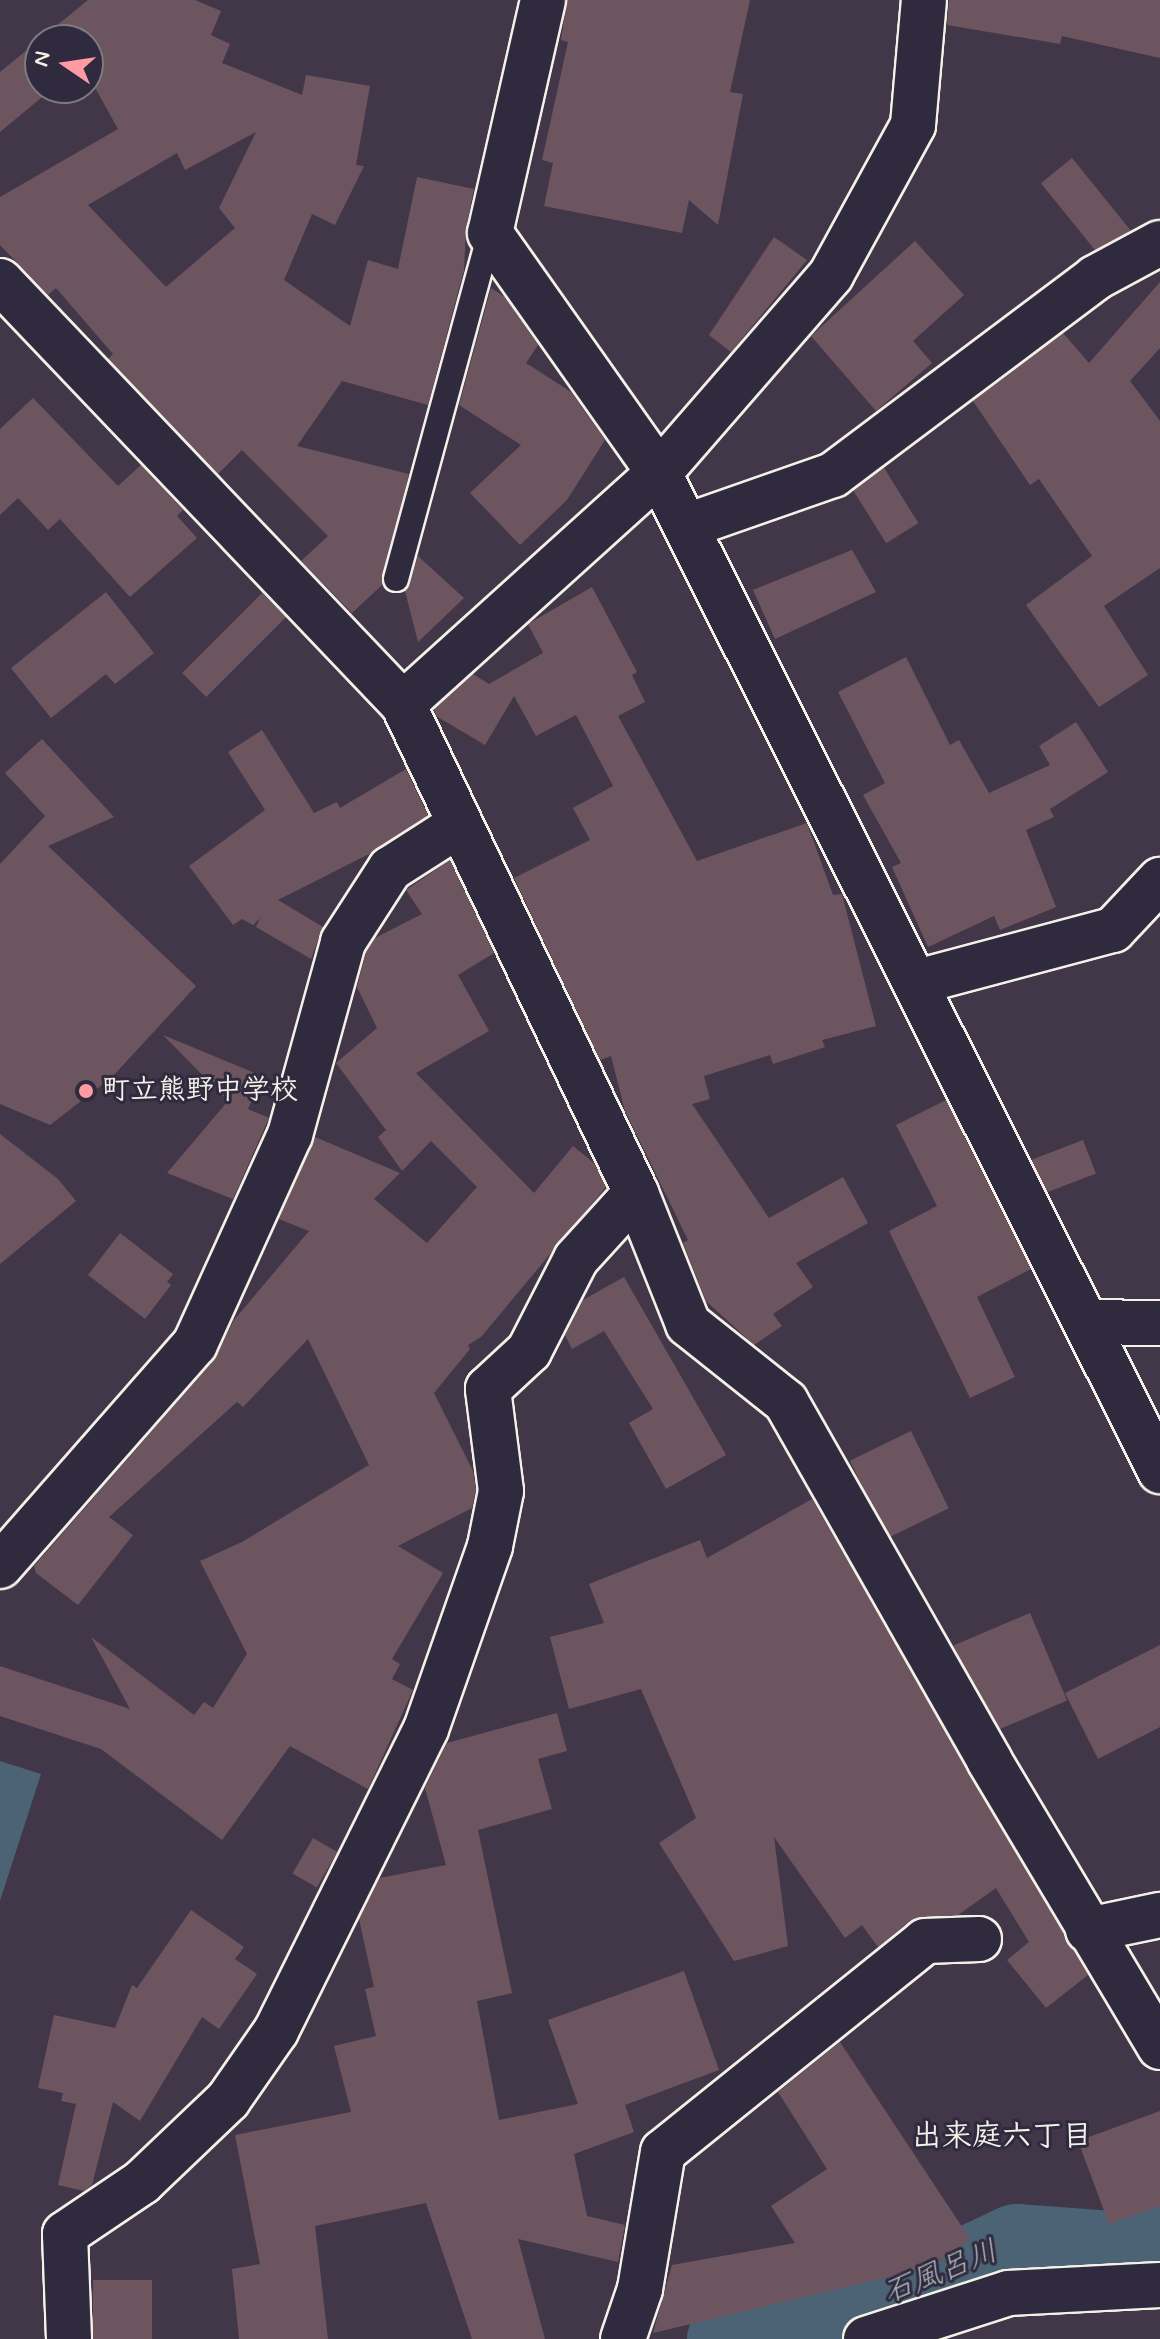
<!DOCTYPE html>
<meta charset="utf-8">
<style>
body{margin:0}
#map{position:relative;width:1160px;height:2339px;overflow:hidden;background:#423748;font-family:Mynerve,"Klee One",sans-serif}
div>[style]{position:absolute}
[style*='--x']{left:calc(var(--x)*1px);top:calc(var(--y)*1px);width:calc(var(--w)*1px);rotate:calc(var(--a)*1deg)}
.water>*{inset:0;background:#4b6375}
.river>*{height:78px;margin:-39px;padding:0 39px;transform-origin:39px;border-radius:39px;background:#4b6375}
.building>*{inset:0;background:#6d5560;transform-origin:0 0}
.roads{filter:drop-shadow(2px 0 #f4f1e8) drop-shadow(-2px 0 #f4f1e8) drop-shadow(0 2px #f4f1e8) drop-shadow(0 -2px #f4f1e8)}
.service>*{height:24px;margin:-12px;padding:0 12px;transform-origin:12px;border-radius:12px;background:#2f2a3d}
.minor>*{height:44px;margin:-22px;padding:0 22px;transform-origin:22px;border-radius:22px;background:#2f2a3d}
.tertiary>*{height:44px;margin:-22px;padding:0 22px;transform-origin:22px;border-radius:22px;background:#2f2a3d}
.dots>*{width:22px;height:22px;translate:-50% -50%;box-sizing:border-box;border:4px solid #2f2a3d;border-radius:50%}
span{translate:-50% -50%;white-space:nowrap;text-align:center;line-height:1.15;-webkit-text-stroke:6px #2f2a3d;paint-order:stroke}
.poi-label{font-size:28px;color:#f4f1e8;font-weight:700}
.left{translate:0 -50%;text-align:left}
.neighbourhood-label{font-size:30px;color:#f4f1e8;font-weight:700}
.water-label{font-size:30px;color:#b0b8ba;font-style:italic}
.north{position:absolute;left:24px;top:24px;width:80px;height:80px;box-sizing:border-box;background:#2f2a3d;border:2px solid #7e7a81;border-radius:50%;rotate:283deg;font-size:22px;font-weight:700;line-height:32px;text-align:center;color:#f4f1e8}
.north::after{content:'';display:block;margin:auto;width:28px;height:36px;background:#ff9aa2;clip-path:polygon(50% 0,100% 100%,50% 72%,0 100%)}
</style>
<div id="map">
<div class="water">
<div style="clip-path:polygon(0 1761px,41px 1774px,0 1901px)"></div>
</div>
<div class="river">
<div style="--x:726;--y:2339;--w:199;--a:-14.5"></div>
<div style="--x:919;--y:2289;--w:107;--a:-25.4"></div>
<div style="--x:1016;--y:2243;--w:95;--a:4.2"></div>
<div style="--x:1111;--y:2250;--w:49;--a:-7"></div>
</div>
<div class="building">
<div style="clip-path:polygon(evenodd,88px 0,195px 0,221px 11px,211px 35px,230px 44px,222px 63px,302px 95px,306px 75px,370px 86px,356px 165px,364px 166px,335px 225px,312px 214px,284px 280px,350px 326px,368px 260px,398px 269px,417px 177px,474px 189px,466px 228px,464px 270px,428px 405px,342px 381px,297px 446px,409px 474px,382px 585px,352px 613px,301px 561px,328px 536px,242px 450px,218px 474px,108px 359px,113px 354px,56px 288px,48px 295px,0 245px,0 197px,118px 129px,88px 75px,88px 40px,40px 40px,40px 88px,53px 88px,0 132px,0 72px,88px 0,256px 132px,219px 208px,235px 228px,166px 287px,88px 205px,177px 153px,185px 170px,256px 132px)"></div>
<div style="clip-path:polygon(567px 0,750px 0,730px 92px,743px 94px,718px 225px,689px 200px,682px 233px,544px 206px,553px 163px,542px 160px,568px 42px,561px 40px)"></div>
<div style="clip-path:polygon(949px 0,1160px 0,1160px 58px,1062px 36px,1060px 44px,947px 25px)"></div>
<div style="left:1072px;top:158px;width:93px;height:40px;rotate:51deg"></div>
<div style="clip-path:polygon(774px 237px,807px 260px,731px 352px,709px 335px)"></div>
<div style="clip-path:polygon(915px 241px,964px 295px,913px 341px,932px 363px,876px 411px,811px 336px)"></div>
<div style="clip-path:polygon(1160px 282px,1160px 348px,1130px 381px,1160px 421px,1160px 568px,1104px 606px,1148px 675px,1099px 707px,1026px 605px,1092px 556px,1039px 479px,1030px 485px,973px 401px,1063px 333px,1089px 363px)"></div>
<div style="clip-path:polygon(491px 288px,505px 297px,538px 345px,526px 363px,571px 392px,605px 440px,567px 500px,520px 545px,470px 493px,521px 445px,459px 405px)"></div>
<div style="clip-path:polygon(33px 398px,118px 486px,141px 465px,183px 510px,177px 516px,197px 538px,130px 597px,60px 519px,48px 530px,18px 498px,0 515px,0 429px)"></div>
<div style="left:884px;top:468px;width:65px;height:38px;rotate:58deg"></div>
<div style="clip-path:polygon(852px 550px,876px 592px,775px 639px,753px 590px)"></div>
<div style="clip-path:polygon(418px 556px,464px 598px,418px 642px,405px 591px)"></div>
<div style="clip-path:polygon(592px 587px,637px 672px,632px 675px,645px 702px,618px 716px,697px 861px,807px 823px,833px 895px,842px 894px,876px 1026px,822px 1040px,825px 1047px,773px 1064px,770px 1055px,704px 1076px,710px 1099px,692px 1104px,769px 1218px,843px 1177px,868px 1223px,796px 1263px,813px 1287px,773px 1314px,782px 1326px,754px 1345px,706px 1301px,683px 1243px,688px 1240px,625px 1111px,611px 1056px,600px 1060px,514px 878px,590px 840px,573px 808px,613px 786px,576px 715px,536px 736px,514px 696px,485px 745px,436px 716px,434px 709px,473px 674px,489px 684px,543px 653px,528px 624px)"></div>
<div style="clip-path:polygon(106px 592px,154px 653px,115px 684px,106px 674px,51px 718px,11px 668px)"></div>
<div style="left:262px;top:593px;width:34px;height:113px;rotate:45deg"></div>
<div style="clip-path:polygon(906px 657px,950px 745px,959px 740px,989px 793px,1050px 765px,1039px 746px,1076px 722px,1108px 772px,1050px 809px,1054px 817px,1026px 830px,1056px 907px,1000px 930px,994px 916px,928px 947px,892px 867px,901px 863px,863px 795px,885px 783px,838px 692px)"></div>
<div style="clip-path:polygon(262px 730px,314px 813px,337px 802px,340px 808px,406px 769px,428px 815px,371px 853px,278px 900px,323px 927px,311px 959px,256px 927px,260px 918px,253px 925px,242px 919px,233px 925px,189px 866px,265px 810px,228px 752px)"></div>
<div style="clip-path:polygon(42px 739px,114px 817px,48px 846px,196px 986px,112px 1077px,50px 1125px,0 1104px,0 864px,45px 816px,5px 773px)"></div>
<div style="clip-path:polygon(450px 860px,494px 953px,458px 975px,489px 1031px,416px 1073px,534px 1193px,573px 1146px,595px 1164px,606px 1187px,481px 1337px,468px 1345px,470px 1349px,434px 1393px,473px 1471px,476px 1490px,472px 1508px,398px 1546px,443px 1573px,392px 1659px,400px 1664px,392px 1679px,413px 1690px,368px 1789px,290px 1746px,222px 1840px,101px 1749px,0 1716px,0 1666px,130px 1709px,91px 1637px,194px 1715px,204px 1702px,213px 1708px,247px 1654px,200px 1561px,242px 1542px,369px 1465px,308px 1339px,243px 1407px,237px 1402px,109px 1517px,133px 1535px,78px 1605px,36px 1573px,34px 1566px,214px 1360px,234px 1320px,309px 1231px,279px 1219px,315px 1137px,400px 1173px,374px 1199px,427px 1243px,477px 1187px,431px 1141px,402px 1171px,378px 1137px,386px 1130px,336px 1063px,377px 1028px,357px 987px,366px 952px,375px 938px,422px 914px,406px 890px)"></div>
<div style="clip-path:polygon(163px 1035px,262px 1076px,248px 1109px,269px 1118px,233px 1199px,167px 1173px,228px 1101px)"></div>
<div style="clip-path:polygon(946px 1100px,1031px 1269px,977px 1297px,1015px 1377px,970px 1398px,889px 1231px,937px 1206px,896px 1125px)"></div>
<div style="clip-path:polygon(0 1134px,58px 1179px,76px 1201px,0 1264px)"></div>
<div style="left:1083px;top:1140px;width:36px;height:55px;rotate:69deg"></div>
<div style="clip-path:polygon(120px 1233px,173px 1274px,167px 1282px,171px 1285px,145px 1319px,88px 1275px)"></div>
<div style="clip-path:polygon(624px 1277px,726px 1455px,666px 1489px,629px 1423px,653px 1409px,604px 1331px,572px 1349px,565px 1335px,583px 1300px)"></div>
<div style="left:911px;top:1431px;width:86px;height:68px;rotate:64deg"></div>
<div style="clip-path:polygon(812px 1499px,1088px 1975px,1046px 2008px,1007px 1960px,1029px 1942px,996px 1888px,958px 1915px,910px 1921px,878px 1947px,862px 1925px,845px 1938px,774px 1837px,788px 1946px,734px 1961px,659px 1843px,696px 1818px,641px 1689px,569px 1709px,550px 1637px,604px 1623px,589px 1584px,700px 1540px,707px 1558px)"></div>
<div style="left:1030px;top:1613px;width:95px;height:83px;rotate:67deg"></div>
<div style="clip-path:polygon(1160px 1645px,1160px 1727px,1098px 1759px,1065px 1693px)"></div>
<div style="clip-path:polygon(557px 1713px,567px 1751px,538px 1759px,552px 1809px,478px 1830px,512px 1993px,477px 2001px,499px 2120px,578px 2104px,548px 2020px,684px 1971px,719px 2070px,625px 2105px,634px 2132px,574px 2154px,587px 2216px,625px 2225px,618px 2262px,518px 2239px,545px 2339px,472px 2339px,426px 2203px,315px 2226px,328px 2339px,239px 2339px,232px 2269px,260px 2264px,235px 2135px,351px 2112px,334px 2046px,376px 2036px,365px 1989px,374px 1987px,359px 1919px,380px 1878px,446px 1865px,425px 1788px,447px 1743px)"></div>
<div style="left:313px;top:1838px;width:28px;height:41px;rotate:30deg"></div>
<div style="clip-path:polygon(191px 1910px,244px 1947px,235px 1959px,257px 1974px,219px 2029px,202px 2017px,140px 2121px,113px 2102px,92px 2185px,84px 2191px,58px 2185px,76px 2104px,61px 2101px,63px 2093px,38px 2088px,54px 2015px,115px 2028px,132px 1985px,137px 1988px)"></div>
<div style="clip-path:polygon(840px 2042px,970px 2239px,934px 2266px,653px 2333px,672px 2265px,795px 2243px,771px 2206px,827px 2169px,778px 2092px)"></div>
<div style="clip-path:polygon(1160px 2111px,1160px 2206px,1109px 2224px,1078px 2141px)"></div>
<div style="left:152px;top:2280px;width:59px;height:59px;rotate:90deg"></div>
</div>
<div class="roads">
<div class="service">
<div style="--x:396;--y:579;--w:359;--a:-74.8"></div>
</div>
<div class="minor">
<div style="--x:543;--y:0;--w:239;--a:102.8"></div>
<div style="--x:490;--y:233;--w:294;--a:54.8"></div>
<div style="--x:0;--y:281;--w:584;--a:46.39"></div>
<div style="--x:403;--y:704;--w:542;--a:64.52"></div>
<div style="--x:636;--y:1193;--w:141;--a:68.3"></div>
<div style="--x:688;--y:1324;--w:125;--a:38.5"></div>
<div style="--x:786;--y:1402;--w:412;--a:60.4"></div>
<div style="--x:989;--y:1760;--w:334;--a:59.2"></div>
<div style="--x:687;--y:526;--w:155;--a:-19.3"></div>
<div style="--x:833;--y:475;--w:328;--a:-36.9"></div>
<div style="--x:1095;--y:278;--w:74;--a:-28.3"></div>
<div style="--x:403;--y:704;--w:345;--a:-42.1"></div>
<div style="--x:659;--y:473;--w:262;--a:-49"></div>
<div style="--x:831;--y:275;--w:171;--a:-61.3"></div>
<div style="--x:913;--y:125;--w:125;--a:-85"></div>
<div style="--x:917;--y:982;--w:203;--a:-14.9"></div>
<div style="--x:1113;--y:930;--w:69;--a:-46.8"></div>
<div style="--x:1086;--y:1322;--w:74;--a:0.8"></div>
<div style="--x:0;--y:1566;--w:295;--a:-48.7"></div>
<div style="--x:195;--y:1344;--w:230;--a:-65.6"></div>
<div style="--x:290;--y:1135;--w:200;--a:-74.6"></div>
<div style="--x:343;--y:942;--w:87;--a:-57.2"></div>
<div style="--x:390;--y:869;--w:83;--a:-32.7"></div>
<div style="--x:1088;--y:1930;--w:74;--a:-11.8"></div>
<div style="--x:69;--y:2339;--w:105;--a:-92.2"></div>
<div style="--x:65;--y:2234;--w:93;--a:-34"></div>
<div style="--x:142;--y:2182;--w:119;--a:-43.6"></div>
<div style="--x:228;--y:2100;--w:84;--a:-55.2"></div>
<div style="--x:276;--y:2031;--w:337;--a:-63.6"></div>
<div style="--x:426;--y:1729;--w:194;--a:-70.7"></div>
<div style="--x:490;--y:1546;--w:56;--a:-78.7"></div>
<div style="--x:501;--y:1491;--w:103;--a:-97.3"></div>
<div style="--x:488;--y:1389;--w:56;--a:-42.8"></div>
<div style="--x:529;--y:1351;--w:103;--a:-62.9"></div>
<div style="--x:576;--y:1259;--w:89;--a:-47.7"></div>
<div style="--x:623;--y:2339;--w:53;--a:-71.2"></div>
<div style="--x:640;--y:2289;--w:139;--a:-80.5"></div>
<div style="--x:663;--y:2152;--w:336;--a:-38.8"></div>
<div style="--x:925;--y:1941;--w:54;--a:-2.1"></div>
<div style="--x:866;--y:2339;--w:149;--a:-17.9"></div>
<div style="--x:1008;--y:2293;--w:152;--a:-3"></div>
</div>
<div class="tertiary">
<div style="--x:659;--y:473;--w:1117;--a:63.34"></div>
</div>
</div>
<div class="dots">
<div style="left:86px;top:1091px;background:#ff9aa2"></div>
</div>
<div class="poi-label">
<span class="left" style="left:102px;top:1091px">町立熊野中学校</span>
</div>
<div class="neighbourhood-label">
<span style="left:1002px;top:2137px">出来庭六丁目</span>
</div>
<div class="water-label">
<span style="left:941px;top:2273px;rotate:-22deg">石風呂川</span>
</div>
<div class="north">N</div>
</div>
